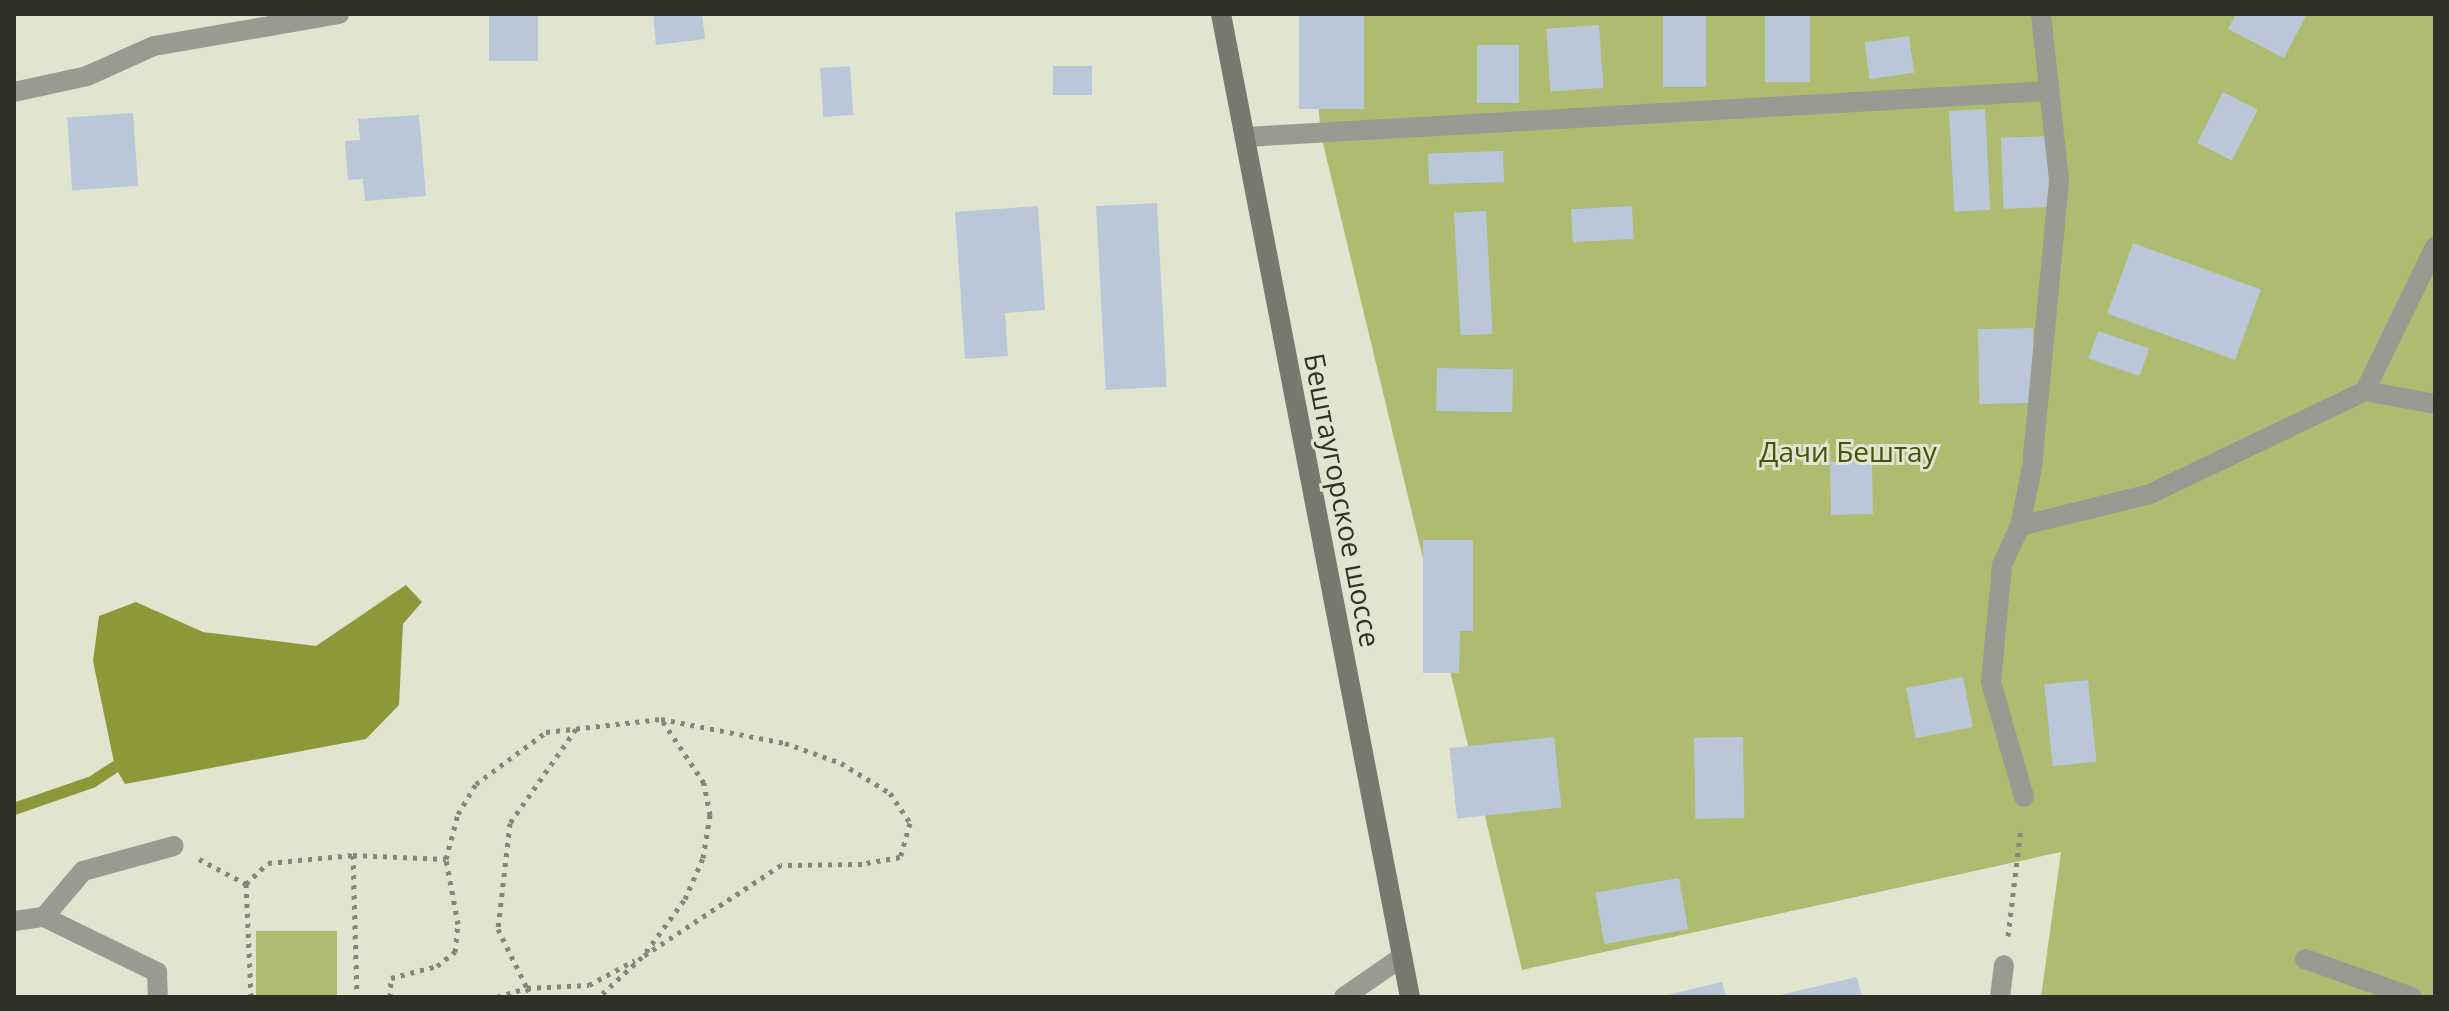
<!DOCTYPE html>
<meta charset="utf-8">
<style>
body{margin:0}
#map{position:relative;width:2449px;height:1011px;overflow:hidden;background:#e1e5cf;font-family:"Open Sans",sans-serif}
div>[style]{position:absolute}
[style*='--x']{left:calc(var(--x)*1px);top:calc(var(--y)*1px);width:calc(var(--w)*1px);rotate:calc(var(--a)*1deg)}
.green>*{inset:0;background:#afbb70;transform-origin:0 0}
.water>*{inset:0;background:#8d9939}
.stream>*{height:12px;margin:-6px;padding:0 6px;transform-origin:6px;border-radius:6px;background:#8d9939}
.building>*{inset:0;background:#b9c7d9;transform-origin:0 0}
.path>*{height:5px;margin-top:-2.5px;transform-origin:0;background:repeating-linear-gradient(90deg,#858879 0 4px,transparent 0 10px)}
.lane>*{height:20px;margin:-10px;padding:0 10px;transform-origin:10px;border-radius:10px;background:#999b92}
.street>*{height:20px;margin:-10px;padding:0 10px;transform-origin:10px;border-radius:10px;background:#999b92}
.secondary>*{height:20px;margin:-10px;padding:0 10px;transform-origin:10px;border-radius:10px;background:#76796b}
span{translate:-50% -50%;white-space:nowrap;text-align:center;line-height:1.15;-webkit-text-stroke:6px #e1e5cf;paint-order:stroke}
.park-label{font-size:28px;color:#4a5108}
.street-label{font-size:28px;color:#2f3129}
.frame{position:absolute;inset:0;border:16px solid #2f3129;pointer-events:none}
</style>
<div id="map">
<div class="green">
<div style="clip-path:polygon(1310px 14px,2435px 14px,2435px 997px,2041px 997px,2061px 852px,1522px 970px,1321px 135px)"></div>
<div style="left:337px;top:931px;width:66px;height:81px;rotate:90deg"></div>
</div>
<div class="water">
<div style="clip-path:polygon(406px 585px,422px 602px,403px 624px,399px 705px,366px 739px,125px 784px,115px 767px,93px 661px,99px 616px,136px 602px,203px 632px,316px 646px)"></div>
</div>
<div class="stream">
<div style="--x:14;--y:809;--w:83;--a:-19.1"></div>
<div style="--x:92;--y:782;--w:27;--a:-33"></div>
</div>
<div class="building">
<div style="left:489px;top:14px;width:49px;height:47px"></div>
<div style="clip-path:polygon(653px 14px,702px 14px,705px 39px,656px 45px)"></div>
<div style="left:1299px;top:14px;width:65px;height:95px"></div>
<div style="left:1663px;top:14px;width:43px;height:73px"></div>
<div style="left:1765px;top:14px;width:45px;height:68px"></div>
<div style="clip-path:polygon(2236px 14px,2307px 14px,2284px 58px,2228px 29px)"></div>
<div style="left:1599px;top:25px;width:63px;height:53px;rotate:86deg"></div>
<div style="left:1909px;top:36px;width:37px;height:45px;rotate:82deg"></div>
<div style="left:1477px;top:45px;width:42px;height:58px"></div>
<div style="left:850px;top:66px;width:49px;height:30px;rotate:86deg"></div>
<div style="left:1053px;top:66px;width:39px;height:29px"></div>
<div style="left:2223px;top:92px;width:39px;height:57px;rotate:27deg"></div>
<div style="left:1985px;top:109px;width:101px;height:36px;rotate:87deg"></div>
<div style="left:133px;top:113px;width:73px;height:66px;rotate:86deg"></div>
<div style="clip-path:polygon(419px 115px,426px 196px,365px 201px,363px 179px,348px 180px,345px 141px,360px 140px,358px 119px)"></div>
<div style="left:2051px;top:136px;width:71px;height:50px;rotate:88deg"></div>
<div style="left:1503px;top:151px;width:31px;height:75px;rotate:88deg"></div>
<div style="left:1157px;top:203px;width:184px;height:61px;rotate:87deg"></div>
<div style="clip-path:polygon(1038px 206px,1045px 310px,1005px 313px,1008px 356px,965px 359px,955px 212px)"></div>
<div style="left:1632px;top:206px;width:33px;height:61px;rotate:87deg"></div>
<div style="left:1486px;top:211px;width:123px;height:32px;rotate:87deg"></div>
<div style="left:2133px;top:243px;width:136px;height:75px;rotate:20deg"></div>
<div style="left:2033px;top:328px;width:75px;height:55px;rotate:89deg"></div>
<div style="left:2098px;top:331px;width:54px;height:29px;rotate:19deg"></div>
<div style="left:1437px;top:368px;width:76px;height:43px;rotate:1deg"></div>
<div style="left:1872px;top:461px;width:53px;height:42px;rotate:89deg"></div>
<div style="clip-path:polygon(1423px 540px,1473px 540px,1473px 631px,1460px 631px,1459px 673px,1423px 673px)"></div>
<div style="left:1963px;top:677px;width:51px;height:58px;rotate:79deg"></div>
<div style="left:2088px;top:680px;width:82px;height:44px;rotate:84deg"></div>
<div style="left:1554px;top:737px;width:71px;height:105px;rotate:84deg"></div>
<div style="left:1743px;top:737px;width:81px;height:49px;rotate:89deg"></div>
<div style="left:1679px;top:878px;width:52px;height:85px;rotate:80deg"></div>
<div style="clip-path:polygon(1857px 977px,1862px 997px,1776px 997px,1776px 996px)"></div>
<div style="clip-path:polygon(1722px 982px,1726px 997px,1663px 997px,1663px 996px)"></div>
</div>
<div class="path">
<div style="--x:576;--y:729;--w:115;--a:125.1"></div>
<div style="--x:510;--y:823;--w:107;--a:96.5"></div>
<div style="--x:498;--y:929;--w:66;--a:63.8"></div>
<div style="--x:527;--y:988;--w:62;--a:-2.8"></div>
<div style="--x:589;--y:985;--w:52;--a:-28.5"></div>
<div style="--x:353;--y:855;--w:142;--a:88.4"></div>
<div style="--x:199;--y:859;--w:53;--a:28"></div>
<div style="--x:2008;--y:936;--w:110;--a:-83.2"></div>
<div style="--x:646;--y:952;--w:66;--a:-53.7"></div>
<div style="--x:685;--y:899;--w:45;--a:-66.3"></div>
<div style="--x:703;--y:858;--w:44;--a:-80.8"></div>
<div style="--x:710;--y:815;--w:33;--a:-101"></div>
<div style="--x:704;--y:783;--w:76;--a:-123.7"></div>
<div style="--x:251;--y:997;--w:113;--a:-92.5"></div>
<div style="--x:246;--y:884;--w:30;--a:-44"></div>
<div style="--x:268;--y:863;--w:85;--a:-5.4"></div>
<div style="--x:353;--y:855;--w:93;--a:2.5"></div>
<div style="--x:446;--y:859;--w:47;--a:-75.1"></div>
<div style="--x:458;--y:814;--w:35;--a:-59"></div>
<div style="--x:476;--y:784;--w:87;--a:-36.6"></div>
<div style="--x:546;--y:732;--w:116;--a:-6.4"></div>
<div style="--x:661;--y:719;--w:126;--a:11"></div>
<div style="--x:785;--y:743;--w:59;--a:19.7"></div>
<div style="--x:841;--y:763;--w:57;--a:31.5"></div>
<div style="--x:890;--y:793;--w:36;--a:56"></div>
<div style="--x:910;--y:823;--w:35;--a:106"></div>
<div style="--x:900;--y:857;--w:39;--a:170"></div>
<div style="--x:862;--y:864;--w:81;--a:179.3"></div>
<div style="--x:781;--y:865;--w:167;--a:146.5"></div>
<div style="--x:642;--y:957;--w:59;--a:137.1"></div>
<div style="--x:390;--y:997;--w:19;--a:-87"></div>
<div style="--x:391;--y:978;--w:48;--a:-14.6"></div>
<div style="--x:437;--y:966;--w:23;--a:-38"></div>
<div style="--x:455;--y:952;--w:28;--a:-84"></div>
<div style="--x:458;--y:924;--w:66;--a:-100.5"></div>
<div style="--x:497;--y:997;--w:31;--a:-17"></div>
<div style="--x:527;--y:988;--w:10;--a:66"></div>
</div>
<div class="lane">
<div style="--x:1245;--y:137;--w:804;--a:-3.28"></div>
<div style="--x:2365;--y:391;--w:160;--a:-64.1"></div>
<div style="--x:2020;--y:526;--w:134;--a:-13.8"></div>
<div style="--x:2150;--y:494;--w:238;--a:-25.6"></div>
<div style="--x:2365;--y:391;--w:71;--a:10.5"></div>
<div style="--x:2024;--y:797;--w:120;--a:-106"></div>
<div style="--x:1991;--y:682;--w:118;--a:-84.6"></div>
<div style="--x:2002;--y:565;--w:43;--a:-65.2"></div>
<div style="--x:2020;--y:526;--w:60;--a:-78.5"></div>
<div style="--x:2032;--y:467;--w:288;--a:-84.6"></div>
<div style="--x:2059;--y:180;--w:167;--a:-96.2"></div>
<div style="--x:44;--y:917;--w:60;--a:-49.7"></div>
<div style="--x:83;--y:871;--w:94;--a:-15.4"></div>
<div style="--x:14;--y:921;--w:30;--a:-8"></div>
<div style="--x:44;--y:917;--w:126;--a:26"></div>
<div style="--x:157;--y:972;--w:25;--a:88"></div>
<div style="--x:2305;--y:959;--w:114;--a:19.6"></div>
<div style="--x:1344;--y:997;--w:70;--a:-34.6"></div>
<div style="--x:2000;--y:997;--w:32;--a:-83"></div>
</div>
<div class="street">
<div style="--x:14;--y:92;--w:75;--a:-12.4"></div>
<div style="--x:87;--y:76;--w:73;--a:-24.1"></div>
<div style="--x:154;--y:46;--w:188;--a:-9.8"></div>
</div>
<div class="secondary">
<div style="--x:1221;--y:14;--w:1001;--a:79.12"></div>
</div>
<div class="park-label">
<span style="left:1848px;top:451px">Дачи Бештау</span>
</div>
<div class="street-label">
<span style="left:1343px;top:500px;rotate:79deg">Бештаугорское шоссе</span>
</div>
<div class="frame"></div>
</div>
